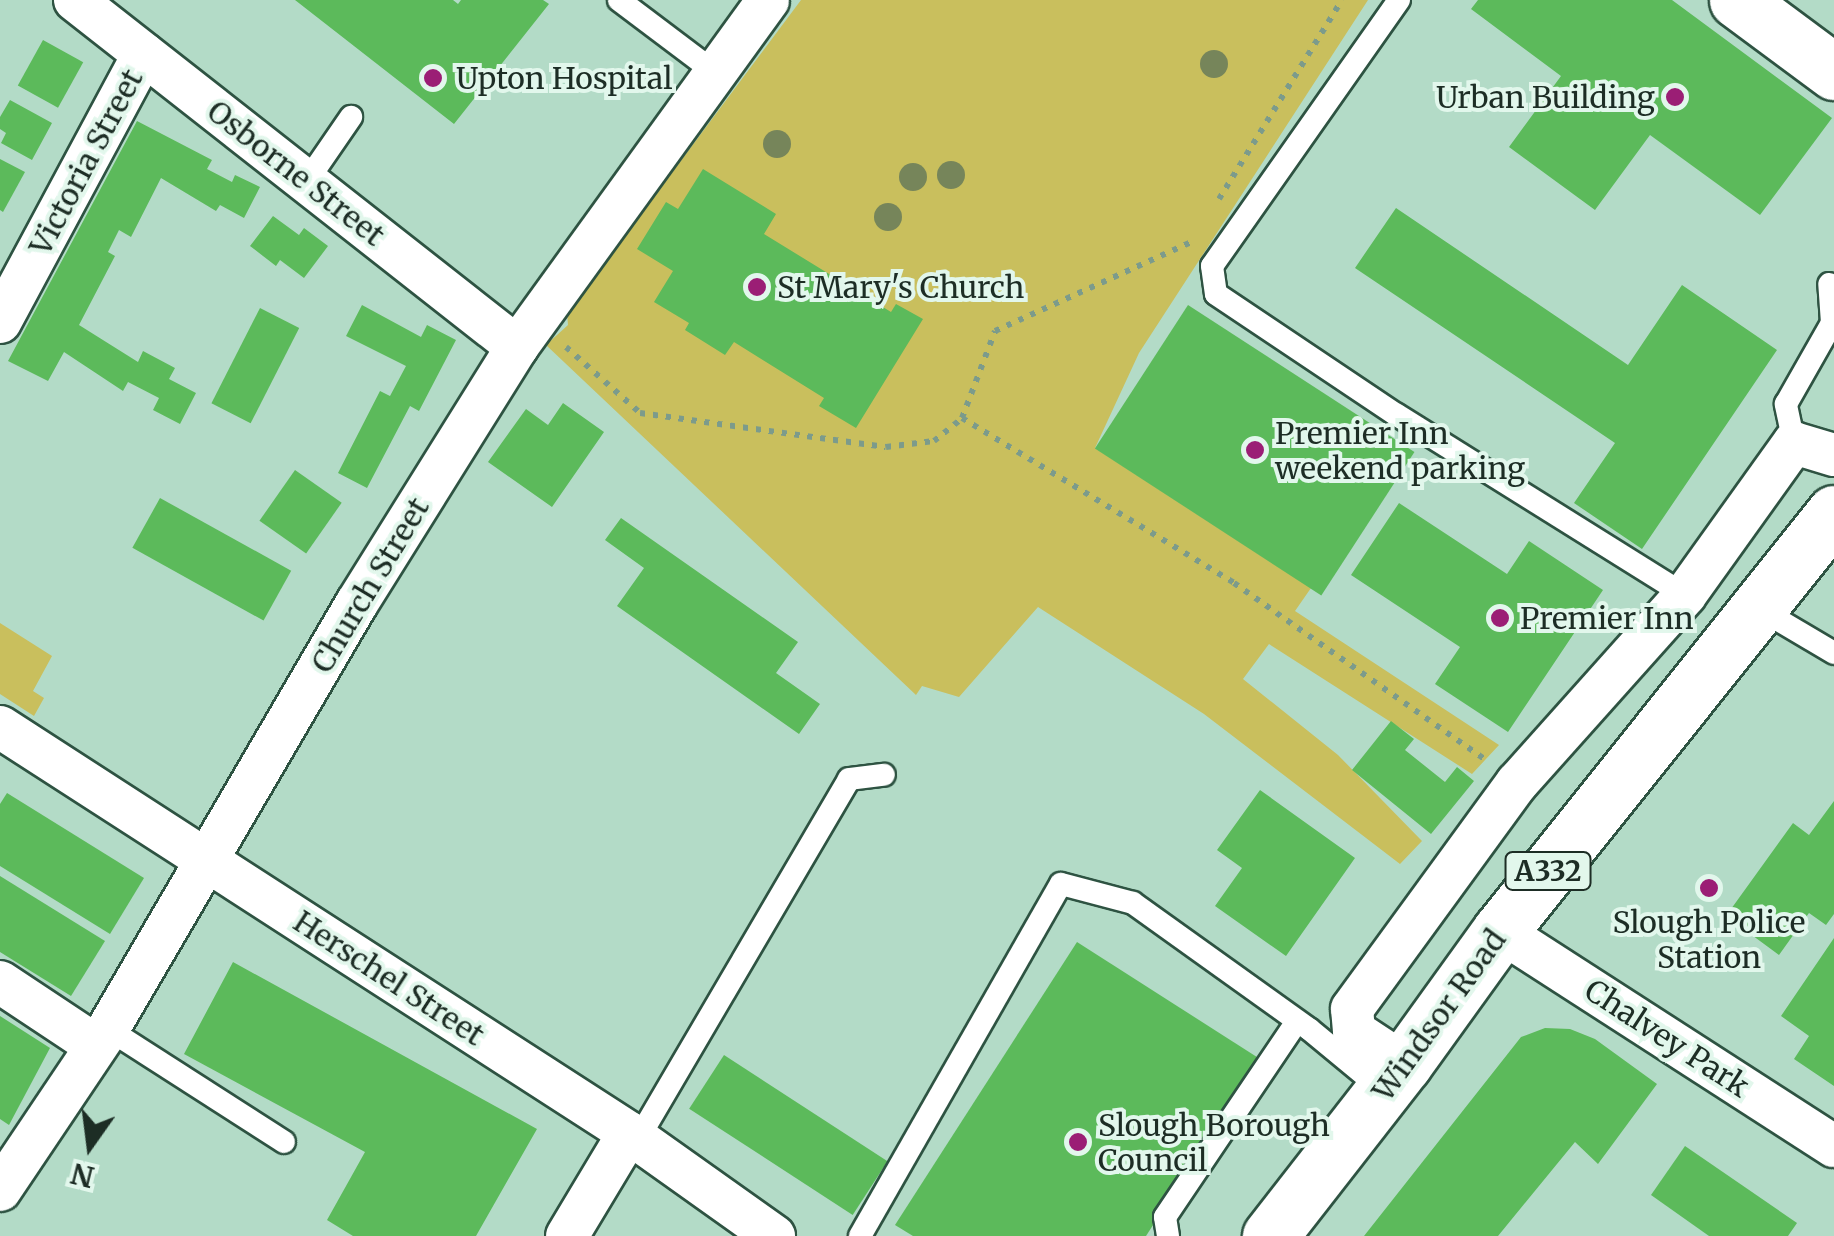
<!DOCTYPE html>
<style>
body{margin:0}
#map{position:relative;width:1834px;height:1236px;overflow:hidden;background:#b3dbc7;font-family:Merriweather,serif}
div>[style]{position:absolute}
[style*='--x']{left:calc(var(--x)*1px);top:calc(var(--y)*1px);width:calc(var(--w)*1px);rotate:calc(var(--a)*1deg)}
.green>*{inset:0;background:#c9bf5d}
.building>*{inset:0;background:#5cba5b;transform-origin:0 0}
.path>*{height:6px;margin-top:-3px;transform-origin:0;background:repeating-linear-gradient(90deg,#7c9b8b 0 5px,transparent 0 13px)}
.roads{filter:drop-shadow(2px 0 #2e5342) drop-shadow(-2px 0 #2e5342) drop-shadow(0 2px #2e5342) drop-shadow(0 -2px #2e5342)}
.lane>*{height:22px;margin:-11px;padding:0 11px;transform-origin:11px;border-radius:11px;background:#fff}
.street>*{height:42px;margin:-21px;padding:0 21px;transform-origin:21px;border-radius:21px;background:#fff}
.primary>*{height:55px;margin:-27.5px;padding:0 27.5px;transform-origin:27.5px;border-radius:27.5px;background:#fff}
.trees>*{width:28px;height:28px;margin:-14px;border-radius:50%;background:#76855a}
.dots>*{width:28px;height:28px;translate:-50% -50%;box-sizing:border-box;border:5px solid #e2f7ec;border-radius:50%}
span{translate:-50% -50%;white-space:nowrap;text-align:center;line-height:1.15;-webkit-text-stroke:8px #e2f7ec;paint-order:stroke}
.shield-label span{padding:2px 8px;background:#e2f7ec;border:2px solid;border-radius:8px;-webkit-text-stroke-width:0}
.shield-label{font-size:28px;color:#1d2d25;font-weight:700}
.poi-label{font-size:30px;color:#1d2d25}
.left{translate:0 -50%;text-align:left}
.right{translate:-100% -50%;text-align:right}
.street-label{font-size:30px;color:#1d2d25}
.north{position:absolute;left:40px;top:1096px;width:100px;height:100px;-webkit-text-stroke:8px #e2f7ec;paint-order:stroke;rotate:194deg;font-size:28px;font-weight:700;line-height:40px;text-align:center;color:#1d2d25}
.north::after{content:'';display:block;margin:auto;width:35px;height:45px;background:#1d2d25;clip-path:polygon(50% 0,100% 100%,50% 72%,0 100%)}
</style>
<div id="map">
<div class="green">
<div style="clip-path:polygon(801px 0,1368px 0,1139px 353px,1095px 448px,1311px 588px,1295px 611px,1499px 745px,1472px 774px,1269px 644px,1243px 679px,1338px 755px,1422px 841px,1400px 864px,1204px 714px,1038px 607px,959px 697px,922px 686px,916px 695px,546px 345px,568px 325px,567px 313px)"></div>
<div style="clip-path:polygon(0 623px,52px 656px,33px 691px,44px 698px,34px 716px,0 694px)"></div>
</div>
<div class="building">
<div style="clip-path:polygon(295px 0,453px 0,458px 4px,461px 0,543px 0,549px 4px,454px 124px)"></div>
<div style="clip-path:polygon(1478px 0,1672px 0,1832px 118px,1760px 215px,1650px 135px,1595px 210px,1509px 147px,1561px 76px,1471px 9px)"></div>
<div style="left:43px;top:40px;width:46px;height:52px;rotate:29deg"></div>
<div style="clip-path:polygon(10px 100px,52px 123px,32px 160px,1px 143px,6px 133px,0 129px,0 117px)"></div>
<div style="clip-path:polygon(137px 121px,212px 160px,207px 169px,232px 182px,235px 175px,260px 187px,244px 218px,220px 205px,216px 211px,161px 178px,131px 237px,119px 230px,108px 252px,115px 256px,79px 325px,138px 362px,143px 351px,175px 368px,169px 379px,196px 393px,180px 424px,153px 410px,159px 398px,128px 382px,123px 391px,64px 352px,48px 381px,8px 361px)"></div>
<div style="clip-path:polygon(0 159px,25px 172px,3px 212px,0 210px)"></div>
<div style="clip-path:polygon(703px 169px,776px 214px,764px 234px,891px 312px,896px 304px,923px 319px,856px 428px,819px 406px,824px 398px,734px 342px,725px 355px,685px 330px,689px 323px,654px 302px,673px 271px,637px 249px,666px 202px,678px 209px)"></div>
<div style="clip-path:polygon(1396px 208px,1628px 365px,1682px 285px,1777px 350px,1642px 549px,1574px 503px,1615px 443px,1355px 268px)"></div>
<div style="clip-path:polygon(273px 216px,299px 235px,304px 228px,328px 246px,304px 278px,280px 260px,276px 266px,250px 246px)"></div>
<div style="clip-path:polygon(362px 305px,421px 337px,427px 325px,456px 340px,419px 411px,410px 406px,367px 488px,338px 473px,380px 391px,390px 396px,406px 366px,346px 336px)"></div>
<div style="left:1188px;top:305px;width:270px;height:171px;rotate:33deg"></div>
<div style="left:260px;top:308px;width:44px;height:107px;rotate:27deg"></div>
<div style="clip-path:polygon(563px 403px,604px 432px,552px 507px,488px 462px,526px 409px,548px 425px)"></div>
<div style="left:295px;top:470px;width:57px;height:62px;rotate:35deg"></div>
<div style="left:160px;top:498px;width:150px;height:57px;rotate:29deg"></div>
<div style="clip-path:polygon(1399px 503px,1507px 574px,1529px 541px,1603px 590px,1508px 732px,1435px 684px,1460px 647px,1351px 575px)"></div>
<div style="clip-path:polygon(621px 518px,798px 642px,776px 673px,820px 704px,799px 734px,617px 606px,644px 568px,605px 540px)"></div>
<div style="clip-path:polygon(1391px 721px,1414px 739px,1405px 750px,1445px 782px,1457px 767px,1474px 781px,1431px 834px,1352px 770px)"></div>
<div style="clip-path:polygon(1260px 790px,1355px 858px,1286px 956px,1215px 906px,1242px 868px,1217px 850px)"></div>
<div style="clip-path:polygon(7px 793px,144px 878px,110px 934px,0 866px,0 804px)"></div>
<div style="clip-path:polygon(1834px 801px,1834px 914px,1826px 925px,1809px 913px,1779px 955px,1726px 916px,1793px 823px,1809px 835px)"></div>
<div style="clip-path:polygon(0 876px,105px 941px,71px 996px,0 952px)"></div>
<div style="clip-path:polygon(1834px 938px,1834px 1086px,1794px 1059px,1809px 1036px,1781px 1016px)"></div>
<div style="clip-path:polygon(1077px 942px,1260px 1059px,1146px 1236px,913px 1236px,895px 1225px)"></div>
<div style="clip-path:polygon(233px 962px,537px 1129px,476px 1236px,353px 1236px,327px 1220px,365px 1152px,184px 1054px)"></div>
<div style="clip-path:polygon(0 1016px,50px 1048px,9px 1125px,0 1119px)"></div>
<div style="clip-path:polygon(1545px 1028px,1570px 1029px,1595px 1039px,1657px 1084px,1598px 1164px,1575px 1142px,1498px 1236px,1364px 1236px,1521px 1037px)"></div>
<div style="left:724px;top:1055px;width:195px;height:64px;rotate:33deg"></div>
<div style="clip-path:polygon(1685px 1146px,1797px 1223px,1788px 1236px,1709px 1236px,1651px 1195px)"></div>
</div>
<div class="path">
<div style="--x:1219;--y:199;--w:234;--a:-58.3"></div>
<div style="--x:566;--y:347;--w:99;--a:41.7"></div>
<div style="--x:640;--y:413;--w:248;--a:7.9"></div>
<div style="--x:886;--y:447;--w:48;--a:-7.1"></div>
<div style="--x:934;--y:441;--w:36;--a:-39"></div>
<div style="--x:962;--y:418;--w:318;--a:31.2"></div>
<div style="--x:1234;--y:583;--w:308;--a:35.1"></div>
<div style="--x:962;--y:418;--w:93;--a:-69.2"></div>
<div style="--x:995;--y:331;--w:215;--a:-24.4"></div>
</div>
<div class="roads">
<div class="lane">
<div style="--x:619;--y:0;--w:121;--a:37"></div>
<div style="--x:1399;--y:0;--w:325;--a:125.1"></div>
<div style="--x:1212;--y:266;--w:28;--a:82"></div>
<div style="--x:1216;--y:294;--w:218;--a:33.8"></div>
<div style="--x:1397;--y:415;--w:340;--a:32"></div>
<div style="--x:307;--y:181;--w:78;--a:-55.5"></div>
<div style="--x:1794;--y:443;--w:40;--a:-102"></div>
<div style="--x:1786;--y:404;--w:93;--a:-60.4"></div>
<div style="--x:1832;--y:323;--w:39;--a:-94"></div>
<div style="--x:1758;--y:608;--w:88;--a:30.6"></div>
<div style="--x:108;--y:1029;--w:209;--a:32.7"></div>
<div style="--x:638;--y:1139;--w:417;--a:-59.6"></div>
<div style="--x:849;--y:779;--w:35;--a:-7"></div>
<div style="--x:860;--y:1236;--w:405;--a:-60.3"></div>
<div style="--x:1061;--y:884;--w:74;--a:14.8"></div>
<div style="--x:1133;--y:903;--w:216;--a:35.6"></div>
<div style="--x:1309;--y:1029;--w:97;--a:39.6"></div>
<div style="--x:1168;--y:1236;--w:19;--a:-99"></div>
<div style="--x:1165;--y:1217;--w:236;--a:-56"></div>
</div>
<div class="street">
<div style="--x:75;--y:0;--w:562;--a:38.13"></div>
<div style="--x:0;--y:322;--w:304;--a:-61.8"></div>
<div style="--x:0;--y:727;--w:749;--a:32.84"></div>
<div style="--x:629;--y:1133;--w:178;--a:35.4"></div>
<div style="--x:1500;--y:931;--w:397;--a:32.8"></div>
<div style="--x:0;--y:982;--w:114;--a:33.6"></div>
<div style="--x:1404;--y:1064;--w:60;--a:-146.6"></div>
<div style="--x:1354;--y:1031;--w:22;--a:-95"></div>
<div style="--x:1352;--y:1009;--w:280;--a:-53.9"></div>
<div style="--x:1517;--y:783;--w:252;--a:-48.2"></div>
<div style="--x:1685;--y:595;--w:187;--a:-54.4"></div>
<div style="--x:1794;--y:443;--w:42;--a:16.7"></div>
<div style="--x:0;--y:1190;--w:194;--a:-56.1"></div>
<div style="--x:108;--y:1029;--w:493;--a:-59.7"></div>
<div style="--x:357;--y:603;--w:302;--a:-58"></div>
<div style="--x:517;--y:347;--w:428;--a:-54.1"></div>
<div style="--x:567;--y:1236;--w:120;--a:-59"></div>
</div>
<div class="primary">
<div style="--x:1737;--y:0;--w:121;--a:36.6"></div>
<div style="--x:1270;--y:1236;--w:218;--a:-52.1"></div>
<div style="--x:1404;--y:1064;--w:164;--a:-54.2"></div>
<div style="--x:1500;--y:931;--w:535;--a:-51.37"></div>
</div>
</div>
<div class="trees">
<div style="left:1214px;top:64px"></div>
<div style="left:777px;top:144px"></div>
<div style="left:951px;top:175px"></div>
<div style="left:913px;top:177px"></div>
<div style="left:888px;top:217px"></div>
</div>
<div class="dots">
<div style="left:433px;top:78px;background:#9b1e75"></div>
<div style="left:1675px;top:97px;background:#9b1e75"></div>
<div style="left:757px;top:287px;background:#9b1e75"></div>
<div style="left:1255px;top:450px;background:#9b1e75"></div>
<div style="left:1500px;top:618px;background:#9b1e75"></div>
<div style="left:1709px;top:888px;background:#9b1e75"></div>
<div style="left:1078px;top:1142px;background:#9b1e75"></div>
</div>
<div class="shield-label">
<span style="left:1548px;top:871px">A332</span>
</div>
<div class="poi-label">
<span class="left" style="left:456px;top:78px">Upton Hospital</span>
<span class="right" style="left:1655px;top:97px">Urban Building</span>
<span class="left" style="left:777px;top:287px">St Mary's Church</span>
<span class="left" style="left:1275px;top:450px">Premier Inn<br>weekend parking</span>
<span class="left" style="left:1520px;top:618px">Premier Inn</span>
<span style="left:1709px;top:939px">Slough Police<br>Station</span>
<span class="left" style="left:1098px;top:1142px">Slough Borough<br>Council</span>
</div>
<div class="street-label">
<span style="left:86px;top:162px;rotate:-62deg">Victoria Street</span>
<span style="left:296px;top:173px;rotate:38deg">Osborne Street</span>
<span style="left:370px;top:585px;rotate:-59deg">Church Street</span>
<span style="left:389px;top:978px;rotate:33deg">Herschel Street</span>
<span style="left:1439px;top:1015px;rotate:-54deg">Windsor Road</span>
<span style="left:1667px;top:1038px;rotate:33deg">Chalvey Park</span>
</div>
<div class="north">N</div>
</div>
